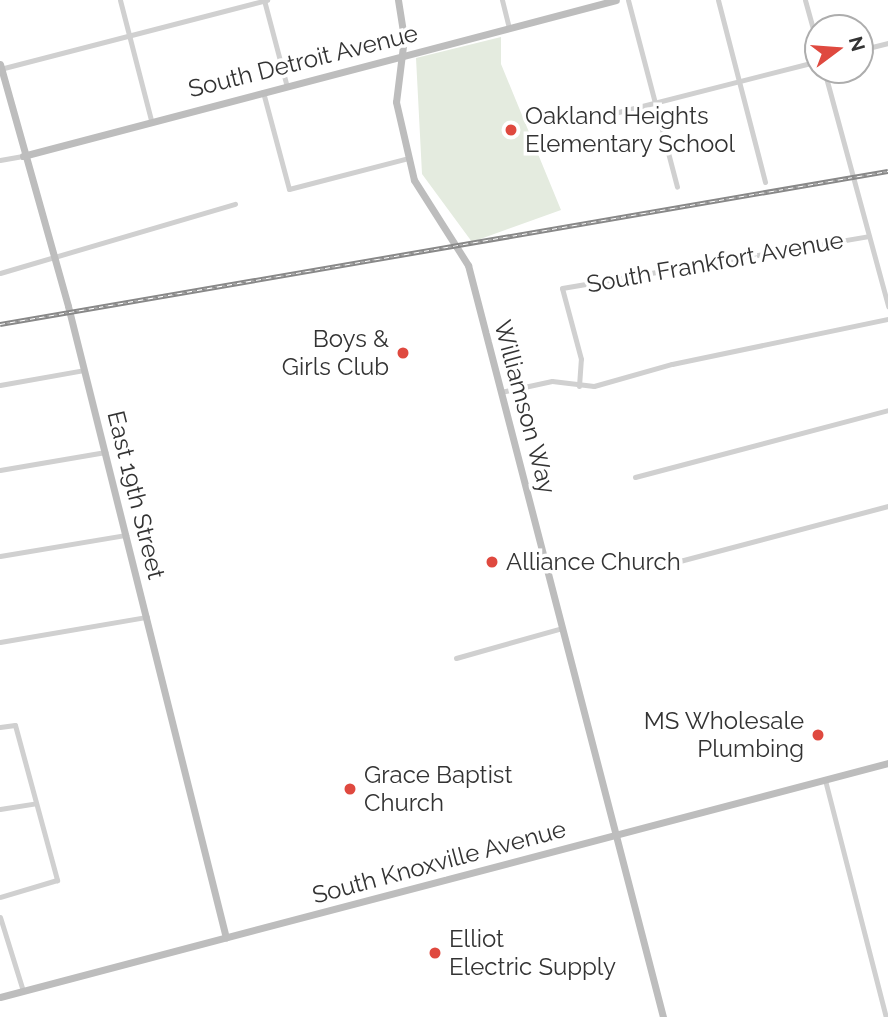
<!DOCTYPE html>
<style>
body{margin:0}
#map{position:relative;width:888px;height:1017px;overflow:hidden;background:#fff;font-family:Raleway,sans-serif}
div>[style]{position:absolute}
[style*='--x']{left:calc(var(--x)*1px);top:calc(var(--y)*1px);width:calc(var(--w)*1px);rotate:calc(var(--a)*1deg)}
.green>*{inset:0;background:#e4ebdf}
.street>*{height:5px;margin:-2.5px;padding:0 2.5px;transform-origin:2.5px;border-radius:2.5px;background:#d0d0d0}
.secondary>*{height:7px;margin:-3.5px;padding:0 3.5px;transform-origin:3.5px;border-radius:3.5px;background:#bdbdbd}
.rail>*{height:4.5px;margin-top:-2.25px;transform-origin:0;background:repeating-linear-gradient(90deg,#fff 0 5px,#888 0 10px);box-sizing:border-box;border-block:2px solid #888}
.dots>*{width:19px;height:19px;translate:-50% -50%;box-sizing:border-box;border:4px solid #fff;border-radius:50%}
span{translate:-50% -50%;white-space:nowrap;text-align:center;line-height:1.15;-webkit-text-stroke:7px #fff;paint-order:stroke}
.street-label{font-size:24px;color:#333}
.poi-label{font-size:24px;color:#333}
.left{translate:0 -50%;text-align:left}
.right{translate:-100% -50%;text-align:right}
.north{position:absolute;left:804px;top:14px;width:70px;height:70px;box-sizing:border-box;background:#fff;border:2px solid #adadad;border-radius:50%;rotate:74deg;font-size:19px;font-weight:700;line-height:28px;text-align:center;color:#333}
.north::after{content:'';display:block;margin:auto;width:24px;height:32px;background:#df493f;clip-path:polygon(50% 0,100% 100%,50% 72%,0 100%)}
</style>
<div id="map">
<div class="green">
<div style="clip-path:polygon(501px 37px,501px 64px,561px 210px,472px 242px,422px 174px,416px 58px)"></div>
</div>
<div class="street">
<div style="--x:120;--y:0;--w:124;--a:75.5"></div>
<div style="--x:264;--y:0;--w:86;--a:75.2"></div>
<div style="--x:502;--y:0;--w:29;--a:76"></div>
<div style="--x:628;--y:0;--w:193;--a:75.3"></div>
<div style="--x:718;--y:0;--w:188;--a:75.5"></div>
<div style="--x:805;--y:0;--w:49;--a:74.5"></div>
<div style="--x:860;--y:50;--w:29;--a:-14"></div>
<div style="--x:0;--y:69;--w:276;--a:-14.5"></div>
<div style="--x:824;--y:70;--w:245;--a:74.8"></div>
<div style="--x:263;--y:92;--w:100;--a:75"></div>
<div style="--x:289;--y:189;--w:124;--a:-14.5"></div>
<div style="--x:587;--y:120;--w:238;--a:-14.3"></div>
<div style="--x:0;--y:160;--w:23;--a:-10"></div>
<div style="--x:0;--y:273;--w:245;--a:-16.4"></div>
<div style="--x:0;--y:385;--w:85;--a:-10.1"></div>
<div style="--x:579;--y:386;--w:27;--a:-86"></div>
<div style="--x:581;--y:359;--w:73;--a:-105"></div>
<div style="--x:562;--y:288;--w:311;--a:-9.6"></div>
<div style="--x:501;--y:392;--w:52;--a:-12.2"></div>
<div style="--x:552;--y:381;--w:42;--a:6.8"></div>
<div style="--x:594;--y:386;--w:81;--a:-15.8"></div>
<div style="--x:672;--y:364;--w:221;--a:-11.8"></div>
<div style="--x:0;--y:470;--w:107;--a:-9.7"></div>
<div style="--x:635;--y:477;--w:262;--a:-14.8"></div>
<div style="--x:0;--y:556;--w:128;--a:-9.5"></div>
<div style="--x:657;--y:567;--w:239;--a:-14.8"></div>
<div style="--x:0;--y:642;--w:149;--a:-9.7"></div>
<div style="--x:456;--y:658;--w:110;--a:-15.8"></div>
<div style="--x:0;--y:727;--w:15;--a:-8"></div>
<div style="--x:15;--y:725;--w:161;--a:74.8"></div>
<div style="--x:57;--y:880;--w:59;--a:163.4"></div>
<div style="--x:825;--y:780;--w:245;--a:75.6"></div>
<div style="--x:0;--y:809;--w:36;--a:-9"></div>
<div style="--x:0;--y:917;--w:77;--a:72.7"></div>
</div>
<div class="secondary">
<div style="--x:398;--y:0;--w:38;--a:81"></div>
<div style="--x:404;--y:38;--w:64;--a:97.1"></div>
<div style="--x:396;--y:102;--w:80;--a:77"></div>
<div style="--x:414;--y:180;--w:101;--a:57.6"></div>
<div style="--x:468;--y:265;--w:777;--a:75.46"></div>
<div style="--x:0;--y:64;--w:251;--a:74.3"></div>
<div style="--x:68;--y:306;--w:651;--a:75.96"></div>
<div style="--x:23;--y:156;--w:613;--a:-14.74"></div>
<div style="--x:0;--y:997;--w:918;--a:-14.76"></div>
</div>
<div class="rail">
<div style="--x:0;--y:324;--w:901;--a:-9.78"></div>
</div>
<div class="dots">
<div style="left:511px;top:130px;background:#df493f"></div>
<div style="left:403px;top:353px;background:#df493f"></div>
<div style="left:492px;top:562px;background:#df493f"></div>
<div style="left:818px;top:735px;background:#df493f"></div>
<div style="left:350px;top:789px;background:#df493f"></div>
<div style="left:435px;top:953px;background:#df493f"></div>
</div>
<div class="street-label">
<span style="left:303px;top:61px;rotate:-14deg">South Detroit Avenue</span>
<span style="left:715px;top:262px;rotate:-10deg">South Frankfort Avenue</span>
<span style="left:525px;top:407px;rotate:75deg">Williamson Way</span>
<span style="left:136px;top:495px;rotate:76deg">East 19th Street</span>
<span style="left:439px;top:862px;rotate:-15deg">South Knoxville Avenue</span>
</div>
<div class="poi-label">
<span class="left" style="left:525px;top:130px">Oakland Heights<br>Elementary School</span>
<span class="right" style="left:389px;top:353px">Boys &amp;<br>Girls Club</span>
<span class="left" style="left:506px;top:562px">Alliance Church</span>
<span class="right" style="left:804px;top:735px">MS Wholesale<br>Plumbing</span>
<span class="left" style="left:364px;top:789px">Grace Baptist<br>Church</span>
<span class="left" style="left:449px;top:953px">Elliot<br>Electric Supply</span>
</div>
<div class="north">N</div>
</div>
